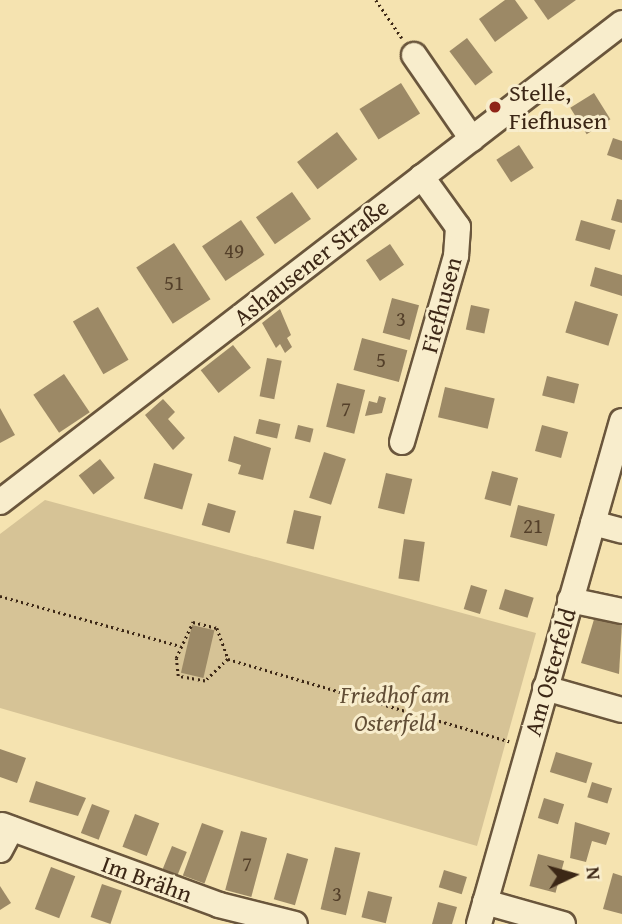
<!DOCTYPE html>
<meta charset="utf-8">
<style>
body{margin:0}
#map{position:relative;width:622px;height:924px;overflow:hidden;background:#f5e3b0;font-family:"Gentium Book Plus",serif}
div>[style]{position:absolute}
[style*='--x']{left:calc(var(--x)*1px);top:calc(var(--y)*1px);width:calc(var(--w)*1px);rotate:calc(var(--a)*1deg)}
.green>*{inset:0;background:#d6c396}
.building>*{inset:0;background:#9c8966;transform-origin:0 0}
.path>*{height:2.5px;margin-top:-1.25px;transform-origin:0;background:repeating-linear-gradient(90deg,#3c2716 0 2px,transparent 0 5.5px)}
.roads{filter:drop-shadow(2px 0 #6a563c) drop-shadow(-2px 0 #6a563c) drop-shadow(0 2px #6a563c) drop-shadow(0 -2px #6a563c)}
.minor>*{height:24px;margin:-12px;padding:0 12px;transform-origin:12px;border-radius:12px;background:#f8edcc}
.dots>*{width:19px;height:19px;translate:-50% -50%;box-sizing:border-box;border:4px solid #f8edcc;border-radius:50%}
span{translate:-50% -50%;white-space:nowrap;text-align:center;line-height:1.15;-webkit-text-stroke:6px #f8edcc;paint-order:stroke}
.number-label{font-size:21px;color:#54402a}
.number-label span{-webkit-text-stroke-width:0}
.poi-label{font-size:24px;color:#3c2716}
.left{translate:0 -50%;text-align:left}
.street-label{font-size:24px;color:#3c2716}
.park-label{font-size:24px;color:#624e36;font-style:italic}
.north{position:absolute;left:538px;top:840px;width:70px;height:70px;-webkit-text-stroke:5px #f8edcc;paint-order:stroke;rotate:85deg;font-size:19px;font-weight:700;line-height:28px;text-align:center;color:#3c2716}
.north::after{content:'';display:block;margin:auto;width:24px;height:32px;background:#3c2716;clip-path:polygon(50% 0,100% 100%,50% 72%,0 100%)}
</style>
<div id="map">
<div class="green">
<div style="clip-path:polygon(45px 500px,536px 633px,477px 846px,0 708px,0 534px)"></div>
</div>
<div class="building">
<div style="clip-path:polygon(505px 0,515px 0,528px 18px,495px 42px,479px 19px)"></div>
<div style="clip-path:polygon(534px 0,576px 0,548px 20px)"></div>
<div style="left:467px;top:38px;width:43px;height:22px;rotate:53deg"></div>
<div style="left:401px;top:83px;width:36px;height:49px;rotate:58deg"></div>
<div style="left:594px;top:93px;width:31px;height:28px;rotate:58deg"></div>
<div style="left:337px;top:132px;width:34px;height:50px;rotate:53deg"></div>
<div style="clip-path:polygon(613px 138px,622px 141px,622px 160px,607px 155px)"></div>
<div style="left:519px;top:145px;width:27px;height:27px;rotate:57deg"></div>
<div style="left:292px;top:192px;width:33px;height:44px;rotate:55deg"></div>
<div style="clip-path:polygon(617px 199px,622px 200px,622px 223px,611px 220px)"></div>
<div style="left:241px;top:220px;width:42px;height:47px;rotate:56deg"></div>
<div style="left:581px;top:220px;width:36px;height:21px;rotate:16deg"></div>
<div style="left:174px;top:243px;width:67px;height:45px;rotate:57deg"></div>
<div style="left:390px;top:244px;width:25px;height:29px;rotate:56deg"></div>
<div style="clip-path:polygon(595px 267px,622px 275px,622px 296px,590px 286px)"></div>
<div style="left:392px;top:298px;width:28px;height:36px;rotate:15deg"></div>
<div style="left:575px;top:301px;width:45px;height:33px;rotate:17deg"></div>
<div style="left:471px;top:305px;width:19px;height:25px;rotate:12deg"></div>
<div style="left:98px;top:307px;width:61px;height:29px;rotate:60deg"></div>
<div style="clip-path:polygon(280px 309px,291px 335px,287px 338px,292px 347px,285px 353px,280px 344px,276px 348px,262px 323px)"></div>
<div style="left:362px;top:338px;width:47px;height:33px;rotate:15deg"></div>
<div style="left:233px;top:345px;width:29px;height:41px;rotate:52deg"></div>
<div style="left:267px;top:358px;width:15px;height:39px;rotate:11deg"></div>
<div style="left:64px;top:374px;width:46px;height:37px;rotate:56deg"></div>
<div style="left:547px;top:376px;width:33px;height:20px;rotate:14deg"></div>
<div style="left:337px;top:383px;width:29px;height:45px;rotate:14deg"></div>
<div style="left:445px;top:387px;width:51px;height:31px;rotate:13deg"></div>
<div style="clip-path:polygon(379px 396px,386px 398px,382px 413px,365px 416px,369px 401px,377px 403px)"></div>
<div style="clip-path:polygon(163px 399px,175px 412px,168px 419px,185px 438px,173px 450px,145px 415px)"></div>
<div style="clip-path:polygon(0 408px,15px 435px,0 443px)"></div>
<div style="left:259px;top:419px;width:22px;height:15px;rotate:13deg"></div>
<div style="left:298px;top:425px;width:16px;height:14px;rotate:14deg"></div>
<div style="left:542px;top:425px;width:27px;height:27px;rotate:15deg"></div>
<div style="clip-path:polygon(234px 436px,271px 448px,263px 480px,238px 474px,241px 465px,228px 461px)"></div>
<div style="left:324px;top:452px;width:23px;height:48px;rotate:18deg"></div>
<div style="left:100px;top:459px;width:24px;height:27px;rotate:52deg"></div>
<div style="left:154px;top:463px;width:40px;height:37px;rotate:16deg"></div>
<div style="left:492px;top:471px;width:27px;height:29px;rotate:15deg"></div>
<div style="left:386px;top:473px;width:27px;height:36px;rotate:13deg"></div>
<div style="left:208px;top:503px;width:29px;height:23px;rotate:16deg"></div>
<div style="left:518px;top:505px;width:38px;height:33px;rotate:14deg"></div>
<div style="left:294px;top:510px;width:28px;height:34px;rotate:13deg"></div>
<div style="left:404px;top:539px;width:21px;height:40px;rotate:8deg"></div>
<div style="left:471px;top:585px;width:17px;height:25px;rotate:17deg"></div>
<div style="left:505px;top:589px;width:30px;height:21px;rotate:17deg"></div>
<div style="clip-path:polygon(595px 616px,622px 623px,619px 674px,581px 663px)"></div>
<div style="left:192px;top:625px;width:23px;height:49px;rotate:13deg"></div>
<div style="clip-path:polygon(0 749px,26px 758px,17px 783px,0 777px)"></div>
<div style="left:556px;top:752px;width:38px;height:21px;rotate:17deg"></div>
<div style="clip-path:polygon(36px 781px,86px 798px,78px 816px,29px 802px)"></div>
<div style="left:592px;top:782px;width:21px;height:16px;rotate:17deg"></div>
<div style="left:544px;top:798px;width:21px;height:21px;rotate:17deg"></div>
<div style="left:92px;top:804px;width:19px;height:31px;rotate:21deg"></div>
<div style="left:135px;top:814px;width:26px;height:35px;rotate:21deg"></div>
<div style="clip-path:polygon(575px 822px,610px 833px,606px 845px,592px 841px,586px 862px,570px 858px)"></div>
<div style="left:202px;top:823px;width:23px;height:56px;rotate:20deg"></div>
<div style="left:241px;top:831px;width:27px;height:61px;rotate:15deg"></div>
<div style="left:172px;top:846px;width:16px;height:28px;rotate:22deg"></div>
<div style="left:335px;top:847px;width:26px;height:64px;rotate:13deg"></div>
<div style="left:287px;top:853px;width:22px;height:48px;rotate:16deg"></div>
<div style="left:538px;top:854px;width:27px;height:33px;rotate:15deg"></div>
<div style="left:51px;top:867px;width:26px;height:45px;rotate:21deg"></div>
<div style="left:444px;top:870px;width:24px;height:18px;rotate:17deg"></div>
<div style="clip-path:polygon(613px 873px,622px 876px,622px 914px,603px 909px)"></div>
<div style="left:102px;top:884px;width:21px;height:35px;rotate:19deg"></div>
<div style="clip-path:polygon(0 886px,11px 903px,0 910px)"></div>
<div style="left:368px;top:891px;width:25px;height:27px;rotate:14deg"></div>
<div style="clip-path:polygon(438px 902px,457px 907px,452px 924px,432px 924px)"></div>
</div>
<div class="path">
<div style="--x:376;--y:0;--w:46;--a:55.6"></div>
<div style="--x:0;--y:596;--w:187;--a:15.5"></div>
<div style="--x:228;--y:659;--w:32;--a:136"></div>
<div style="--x:205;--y:681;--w:27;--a:-170"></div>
<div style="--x:178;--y:676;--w:18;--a:-96"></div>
<div style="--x:176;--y:658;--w:40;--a:-65"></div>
<div style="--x:193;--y:622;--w:25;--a:14"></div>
<div style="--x:217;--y:628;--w:33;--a:70"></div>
<div style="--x:228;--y:659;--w:293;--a:16.3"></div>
</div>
<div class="roads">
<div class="minor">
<div style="--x:414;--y:55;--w:102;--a:55.4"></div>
<div style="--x:402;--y:442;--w:194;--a:-73.8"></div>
<div style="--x:456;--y:256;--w:29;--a:-86"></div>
<div style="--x:458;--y:227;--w:62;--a:-125.8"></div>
<div style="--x:0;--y:502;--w:785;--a:-37.6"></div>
<div style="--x:593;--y:523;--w:30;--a:15"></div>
<div style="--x:570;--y:600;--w:53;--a:11.9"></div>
<div style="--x:545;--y:688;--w:80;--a:15.9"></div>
<div style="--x:2;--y:825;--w:231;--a:20.2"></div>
<div style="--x:219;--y:905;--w:78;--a:14"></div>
<div style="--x:0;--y:850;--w:24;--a:-62"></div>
<div style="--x:485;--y:902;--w:81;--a:15.8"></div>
<div style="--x:479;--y:924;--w:523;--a:-74.13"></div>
</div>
</div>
<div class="dots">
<div style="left:495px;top:107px;background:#8f2418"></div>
</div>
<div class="number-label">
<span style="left:234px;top:251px">49</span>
<span style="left:174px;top:283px">51</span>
<span style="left:401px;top:319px">3</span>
<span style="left:381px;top:360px">5</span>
<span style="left:346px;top:409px">7</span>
<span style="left:533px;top:526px">21</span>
<span style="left:247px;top:864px">7</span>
<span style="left:337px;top:894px">3</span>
</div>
<div class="poi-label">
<span class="left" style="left:509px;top:107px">Stelle,<br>Fiefhusen</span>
</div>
<div class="street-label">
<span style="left:311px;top:262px;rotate:-38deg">Ashausener Straße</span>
<span style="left:441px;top:305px;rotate:-75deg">Fiefhusen</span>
<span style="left:550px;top:672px;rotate:-74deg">Am Osterfeld</span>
<span style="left:147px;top:879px;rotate:20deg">Im Brähn</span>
</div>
<div class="park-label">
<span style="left:395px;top:709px">Friedhof am<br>Osterfeld</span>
</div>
<div class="north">N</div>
</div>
